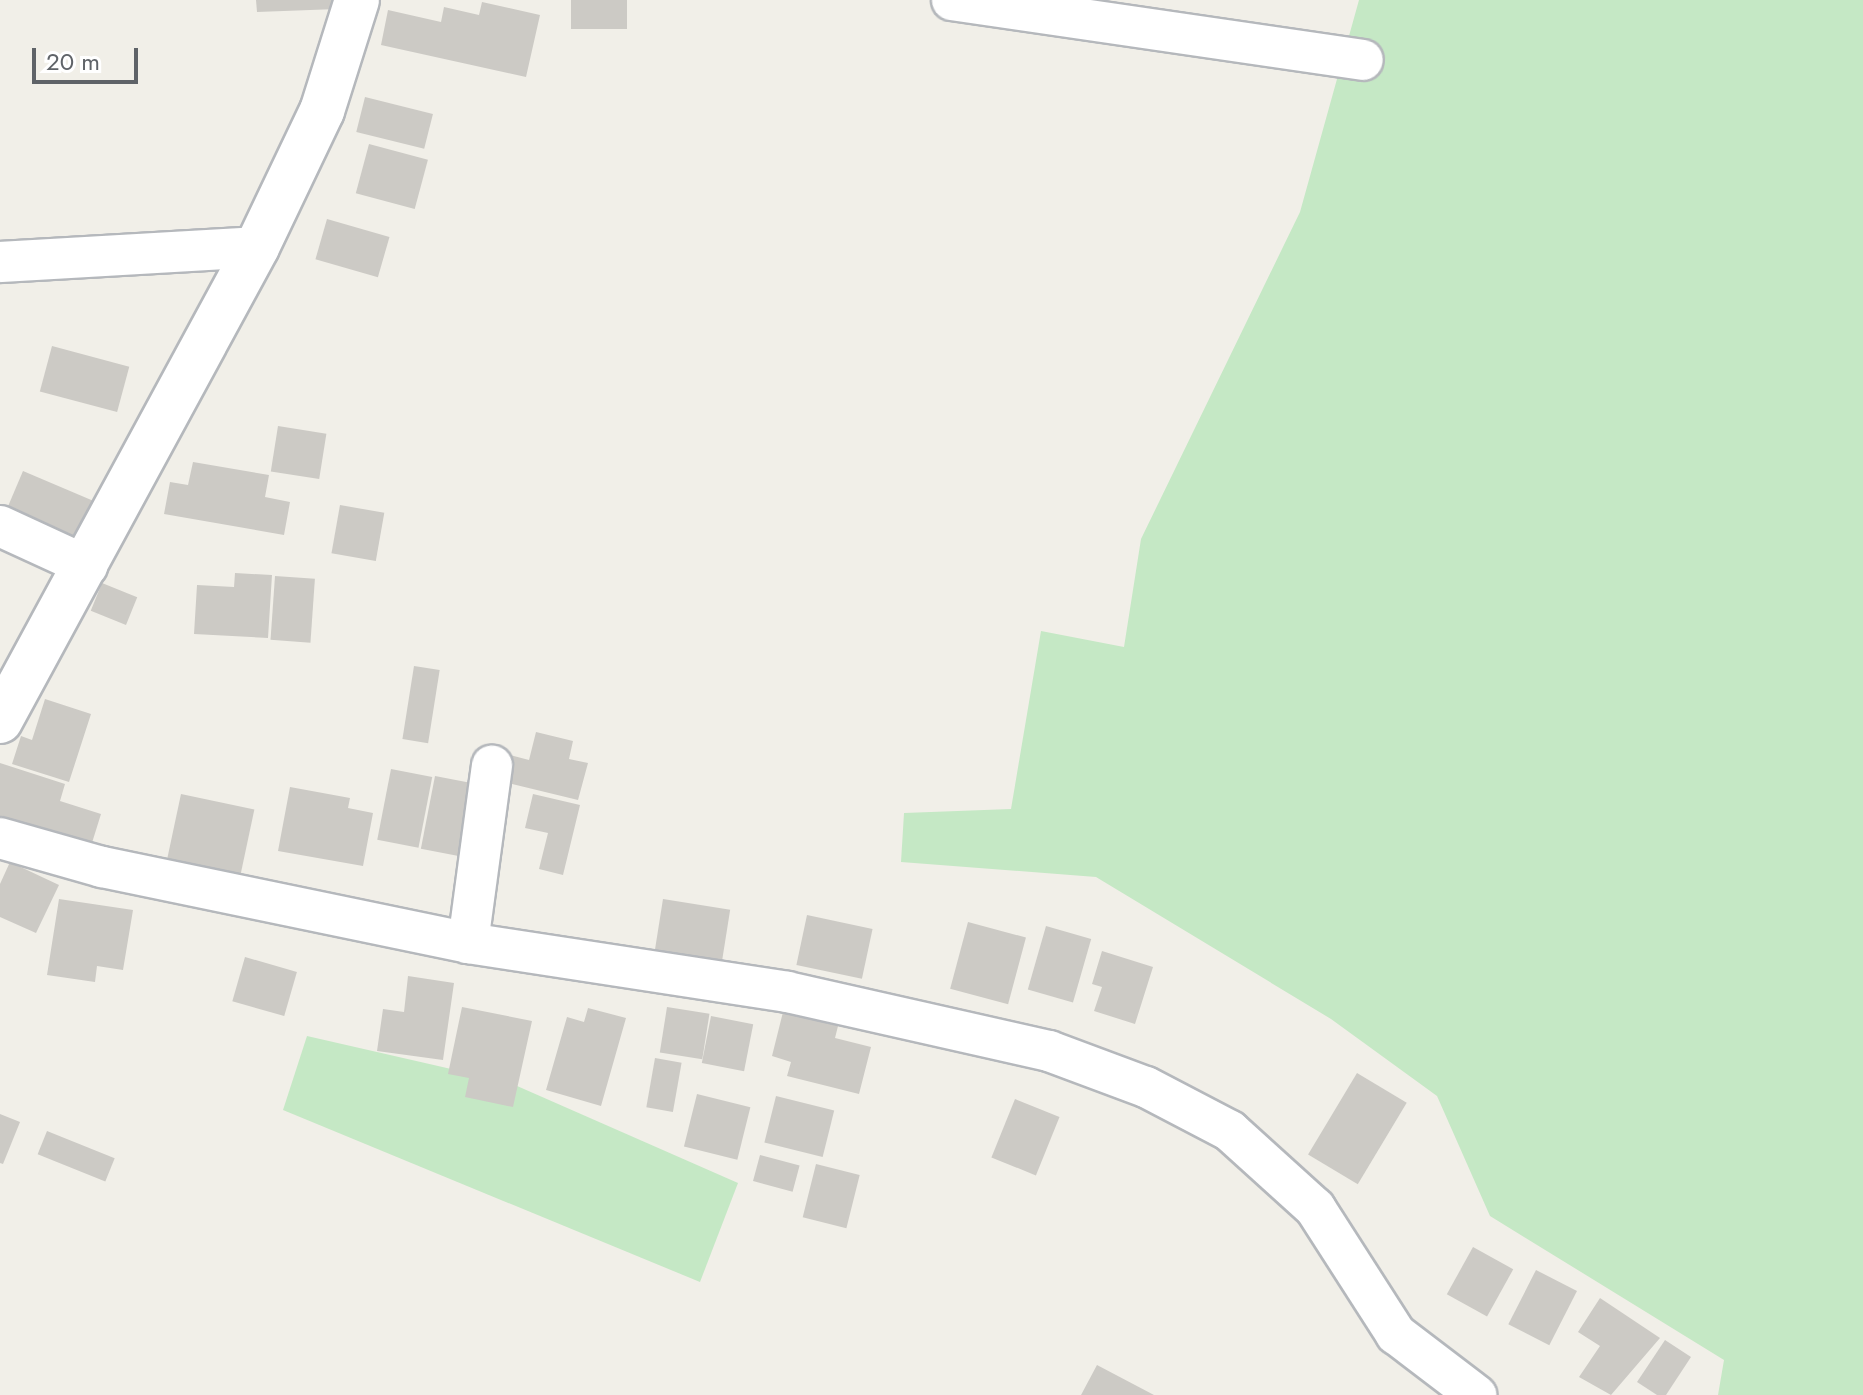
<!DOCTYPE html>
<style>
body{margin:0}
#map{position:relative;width:1863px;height:1395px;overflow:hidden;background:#f1efe8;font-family:Jost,sans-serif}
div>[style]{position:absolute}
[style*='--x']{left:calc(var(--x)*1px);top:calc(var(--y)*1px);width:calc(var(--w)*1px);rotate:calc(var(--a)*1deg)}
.green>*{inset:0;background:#c5e8c5}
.building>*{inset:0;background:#cccac5;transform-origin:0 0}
.roads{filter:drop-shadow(2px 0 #b5b8bc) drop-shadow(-2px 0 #b5b8bc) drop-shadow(0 2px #b5b8bc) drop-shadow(0 -2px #b5b8bc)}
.minor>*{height:40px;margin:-20px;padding:0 20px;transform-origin:20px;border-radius:20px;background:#fff}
.tertiary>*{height:44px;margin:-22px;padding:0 22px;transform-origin:22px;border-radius:22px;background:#fff}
span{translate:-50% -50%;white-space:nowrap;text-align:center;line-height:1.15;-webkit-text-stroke:7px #fff;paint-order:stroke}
.scale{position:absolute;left:32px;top:48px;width:106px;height:36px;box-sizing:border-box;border:4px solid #5f6368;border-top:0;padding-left:10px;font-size:24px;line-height:28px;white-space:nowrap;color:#5f6368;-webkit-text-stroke:6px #fff;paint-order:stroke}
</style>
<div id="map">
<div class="green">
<div style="clip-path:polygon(1359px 0,1863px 0,1863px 1395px,1718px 1395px,1724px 1360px,1490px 1216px,1437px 1096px,1331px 1019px,1096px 877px,901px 862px,904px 813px,1011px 809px,1041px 631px,1124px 647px,1141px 539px,1300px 212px)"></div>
<div style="clip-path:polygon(307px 1036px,508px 1082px,738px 1183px,700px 1282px,283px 1110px)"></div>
</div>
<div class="building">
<div style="clip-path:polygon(256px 0,337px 0,337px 9px,257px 12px)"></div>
<div style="left:571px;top:0;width:56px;height:29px"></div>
<div style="clip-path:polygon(482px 2px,540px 15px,526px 77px,381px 45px,388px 10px,441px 22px,444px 7px,479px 15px)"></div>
<div style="left:365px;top:97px;width:70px;height:36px;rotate:14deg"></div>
<div style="left:369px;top:144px;width:61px;height:51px;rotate:15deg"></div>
<div style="left:327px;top:219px;width:65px;height:42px;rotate:16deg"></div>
<div style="left:52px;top:346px;width:80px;height:47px;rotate:15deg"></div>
<div style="left:278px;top:426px;width:49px;height:46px;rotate:9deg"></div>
<div style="clip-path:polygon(193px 462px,269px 475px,265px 497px,290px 502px,284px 535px,164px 514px,170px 482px,188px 485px)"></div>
<div style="left:23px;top:471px;width:78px;height:51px;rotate:23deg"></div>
<div style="left:340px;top:505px;width:45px;height:49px;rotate:10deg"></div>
<div style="clip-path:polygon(235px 573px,272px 575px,268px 638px,194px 634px,197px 585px,234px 587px)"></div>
<div style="left:275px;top:576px;width:40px;height:64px;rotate:4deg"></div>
<div style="left:102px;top:583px;width:38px;height:30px;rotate:22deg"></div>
<div style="left:414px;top:666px;width:26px;height:74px;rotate:9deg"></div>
<div style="clip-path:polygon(45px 699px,91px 714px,69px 782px,12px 764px,21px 736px,32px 740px)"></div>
<div style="clip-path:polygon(536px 732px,573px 741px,569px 759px,588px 763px,578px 800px,500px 781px,506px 754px,529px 760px)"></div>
<div style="clip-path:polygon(0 763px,65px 784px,60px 801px,101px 814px,86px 862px,0 834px)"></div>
<div style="left:391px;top:769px;width:42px;height:72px;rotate:11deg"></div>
<div style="left:435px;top:776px;width:41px;height:74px;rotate:11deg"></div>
<div style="clip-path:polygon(290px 787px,350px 798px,348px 808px,373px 813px,363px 866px,278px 851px)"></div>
<div style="left:181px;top:794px;width:75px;height:77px;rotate:12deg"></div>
<div style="clip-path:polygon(533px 794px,580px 805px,563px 875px,539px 869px,548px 833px,525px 828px)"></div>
<div style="clip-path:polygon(10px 862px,59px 885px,36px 933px,0 917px,0 884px)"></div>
<div style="clip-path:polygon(59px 899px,133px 910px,123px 970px,97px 966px,95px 982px,47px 975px)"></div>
<div style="left:663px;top:899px;width:68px;height:55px;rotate:9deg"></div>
<div style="left:807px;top:915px;width:67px;height:51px;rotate:12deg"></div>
<div style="left:968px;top:922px;width:60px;height:69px;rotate:15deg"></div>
<div style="left:1046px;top:926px;width:47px;height:66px;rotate:16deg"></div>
<div style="clip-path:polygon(1102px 951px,1153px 967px,1135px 1024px,1094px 1011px,1102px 987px,1092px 984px)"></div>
<div style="left:245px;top:957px;width:54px;height:46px;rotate:16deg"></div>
<div style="clip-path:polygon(408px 976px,454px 983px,443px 1060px,377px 1051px,383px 1009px,404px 1012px)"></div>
<div style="clip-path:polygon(462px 1007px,532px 1021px,513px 1107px,465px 1097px,469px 1078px,448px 1074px)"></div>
<div style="left:667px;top:1007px;width:43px;height:46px;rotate:9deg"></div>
<div style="clip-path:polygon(588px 1008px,626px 1018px,601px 1106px,546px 1090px,567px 1017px,584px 1022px)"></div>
<div style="clip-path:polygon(783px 1012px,838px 1026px,835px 1038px,871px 1047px,859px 1094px,787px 1076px,791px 1062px,772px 1056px)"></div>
<div style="left:711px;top:1016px;width:43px;height:48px;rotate:11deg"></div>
<div style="left:655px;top:1058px;width:27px;height:50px;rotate:10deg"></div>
<div style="left:1357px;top:1073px;width:58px;height:95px;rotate:31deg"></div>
<div style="left:697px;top:1094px;width:55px;height:54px;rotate:14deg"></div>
<div style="left:776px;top:1096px;width:60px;height:48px;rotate:14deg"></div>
<div style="left:1015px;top:1099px;width:48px;height:63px;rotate:22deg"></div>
<div style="clip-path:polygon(0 1114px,20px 1122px,3px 1164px,0 1163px)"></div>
<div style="left:47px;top:1131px;width:73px;height:25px;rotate:22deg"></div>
<div style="left:760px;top:1155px;width:41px;height:27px;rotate:15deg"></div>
<div style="left:816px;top:1164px;width:45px;height:55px;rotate:14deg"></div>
<div style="left:1473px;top:1247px;width:46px;height:54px;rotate:29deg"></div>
<div style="left:1536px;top:1270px;width:46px;height:61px;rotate:27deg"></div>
<div style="clip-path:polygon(1600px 1298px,1660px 1338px,1611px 1395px,1579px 1377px,1600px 1346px,1578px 1332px)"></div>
<div style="clip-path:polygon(1665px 1340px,1691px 1357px,1666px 1395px,1657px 1395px,1637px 1382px)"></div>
<div style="clip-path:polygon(1097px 1365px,1154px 1395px,1081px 1395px)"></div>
</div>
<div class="roads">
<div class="minor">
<div style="--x:952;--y:0;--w:415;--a:8.3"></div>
<div style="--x:0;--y:262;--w:257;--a:-3.3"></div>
<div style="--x:0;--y:526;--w:96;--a:24.7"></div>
<div style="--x:0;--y:838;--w:106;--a:15.9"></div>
<div style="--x:102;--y:867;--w:374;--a:11.7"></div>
<div style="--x:468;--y:943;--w:323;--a:8.7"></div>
<div style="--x:787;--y:992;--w:269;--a:12.7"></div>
<div style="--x:1049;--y:1051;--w:103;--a:20.4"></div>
<div style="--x:1146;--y:1087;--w:95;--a:27.6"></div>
<div style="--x:1230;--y:1131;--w:115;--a:42.2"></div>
<div style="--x:1315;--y:1208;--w:150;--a:57.3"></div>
<div style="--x:1396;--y:1334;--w:101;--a:37.3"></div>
<div style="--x:468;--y:943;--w:179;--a:-82.3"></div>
</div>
<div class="tertiary">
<div style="--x:0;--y:721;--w:539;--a:-61.53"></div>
<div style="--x:257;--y:247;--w:151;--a:-64.5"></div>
<div style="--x:322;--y:111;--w:116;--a:-72.5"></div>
</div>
</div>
<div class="scale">20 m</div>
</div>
